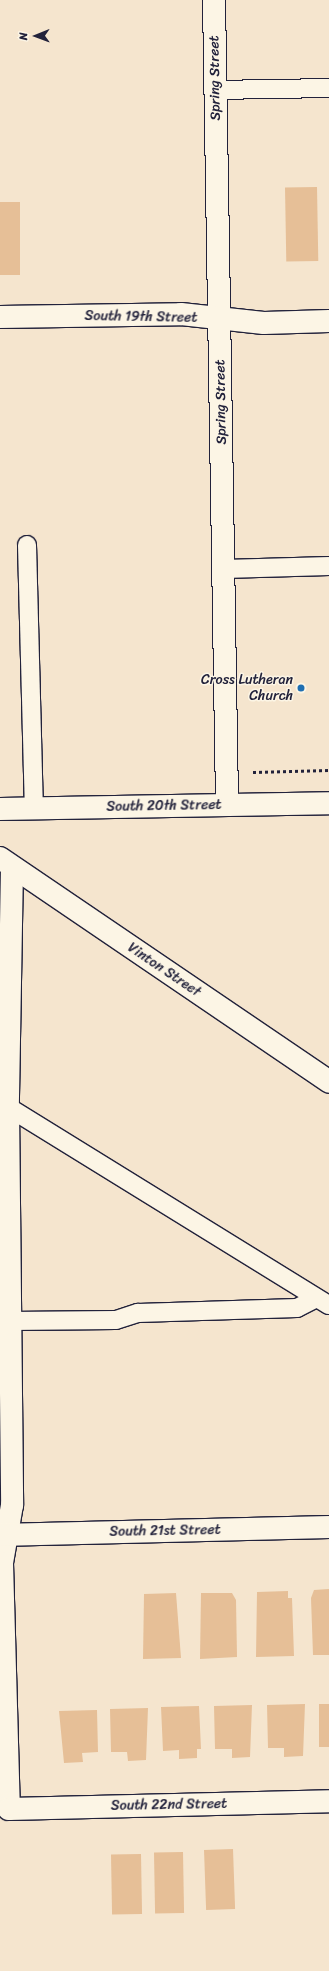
<!DOCTYPE html>
<style>
body{margin:0}
#map{position:relative;width:329px;height:1971px;overflow:hidden;background:#f5e5ce;font-family:Sriracha,sans-serif}
div>[style]{position:absolute}
[style*='--x']{left:calc(var(--x)*1px);top:calc(var(--y)*1px);width:calc(var(--w)*1px);rotate:calc(var(--a)*1deg)}
.building>*{inset:0;background:#e6bf97;transform-origin:0 0}
.path>*{height:2.5px;margin-top:-1.25px;transform-origin:0;background:repeating-linear-gradient(90deg,#22223b 0 3px,transparent 0 6px)}
.roads{filter:drop-shadow(1px 0 #22223b) drop-shadow(-1px 0 #22223b) drop-shadow(0 1px #22223b) drop-shadow(0 -1px #22223b)}
.lane>*{height:18px;margin:-9px;padding:0 9px;transform-origin:9px;border-radius:9px;background:#fcf5e5}
.street>*{height:22px;margin:-11px;padding:0 11px;transform-origin:11px;border-radius:11px;background:#fcf5e5}
.secondary>*{height:22px;margin:-11px;padding:0 11px;transform-origin:11px;border-radius:11px;background:#fcf5e5}
.dots>*{width:11px;height:11px;translate:-50% -50%;box-sizing:border-box;border:2px solid #fcf5e5;border-radius:50%}
span{translate:-50% -50%;white-space:nowrap;text-align:center;line-height:1.15;-webkit-text-stroke:3px #fcf5e5;paint-order:stroke}
.street-label{font-size:14px;color:#22223b}
.poi-label{font-size:14px;color:#22223b}
.right{translate:-100% -50%;text-align:right}
.north{position:absolute;left:16px;top:16px;width:40px;height:40px;-webkit-text-stroke:3px #fcf5e5;paint-order:stroke;rotate:269deg;font-size:11px;font-weight:700;line-height:16px;text-align:center;color:#22223b}
.north::after{content:'';display:block;margin:auto;width:14px;height:18px;background:#22223b;clip-path:polygon(50% 0,100% 100%,50% 72%,0 100%)}
</style>
<div id="map">
<div class="building">
<div style="left:317px;top:187px;width:74px;height:32px;rotate:89deg"></div>
<div style="left:0;top:202px;width:20px;height:73px"></div>
<div style="clip-path:polygon(329px 1589px,329px 1655px,313px 1655px,311px 1598px,314px 1590px)"></div>
<div style="clip-path:polygon(288px 1591px,288px 1598px,292px 1598px,294px 1656px,256px 1657px,257px 1592px)"></div>
<div style="clip-path:polygon(176px 1593px,181px 1658px,143px 1659px,144px 1594px)"></div>
<div style="clip-path:polygon(201px 1593px,232px 1593px,236px 1600px,237px 1657px,200px 1659px)"></div>
<div style="clip-path:polygon(305px 1704px,303px 1756px,284px 1757px,284px 1748px,268px 1748px,267px 1705px)"></div>
<div style="left:319px;top:1704px;width:10px;height:43px"></div>
<div style="clip-path:polygon(252px 1705px,250px 1757px,232px 1758px,232px 1749px,215px 1749px,214px 1706px)"></div>
<div style="clip-path:polygon(199px 1706px,201px 1749px,197px 1749px,197px 1758px,179px 1759px,179px 1750px,163px 1751px,161px 1707px)"></div>
<div style="clip-path:polygon(148px 1708px,146px 1760px,128px 1761px,127px 1752px,111px 1752px,110px 1709px)"></div>
<div style="clip-path:polygon(97px 1710px,98px 1752px,82px 1753px,83px 1762px,64px 1763px,59px 1711px)"></div>
<div style="left:233px;top:1849px;width:60px;height:29px;rotate:88deg"></div>
<div style="left:183px;top:1852px;width:61px;height:29px;rotate:89deg"></div>
<div style="left:141px;top:1854px;width:60px;height:30px;rotate:89deg"></div>
</div>
<div class="path">
<div style="--x:253;--y:772;--w:76;--a:-1.5"></div>
</div>
<div class="roads">
<div class="lane">
<div style="--x:215;--y:90;--w:114;--a:-1"></div>
<div style="--x:27;--y:545;--w:264;--a:88.5"></div>
<div style="--x:224;--y:569;--w:105;--a:-1.6"></div>
<div style="--x:8;--y:1107;--w:377;--a:31.7"></div>
<div style="--x:9;--y:1321;--w:107;--a:-0.5"></div>
<div style="--x:116;--y:1320;--w:23;--a:-18"></div>
<div style="--x:138;--y:1313;--w:159;--a:-1.8"></div>
<div style="--x:297;--y:1308;--w:22;--a:-27"></div>
</div>
<div class="street">
<div style="--x:214;--y:0;--w:805;--a:89.07"></div>
<div style="--x:0;--y:317;--w:181;--a:-0.9"></div>
<div style="--x:181;--y:314;--w:83;--a:6.2"></div>
<div style="--x:264;--y:323;--w:65;--a:-1.8"></div>
<div style="--x:12;--y:867;--w:240;--a:91"></div>
<div style="--x:8;--y:1107;--w:398;--a:89.4"></div>
<div style="--x:12;--y:1505;--w:59;--a:99.8"></div>
<div style="--x:2;--y:1563;--w:246;--a:88.4"></div>
<div style="--x:9;--y:1809;--w:320;--a:-1.4"></div>
<div style="--x:0;--y:1535;--w:329;--a:-1.4"></div>
</div>
<div class="secondary">
<div style="--x:0;--y:809;--w:329;--a:-1"></div>
<div style="--x:0;--y:858;--w:398;--a:34.2"></div>
</div>
</div>
<div class="dots">
<div style="left:301px;top:688px;background:#1f6fb2"></div>
</div>
<div class="street-label">
<span style="left:215px;top:78px;rotate:-91deg">Spring Street</span>
<span style="left:141px;top:317px;rotate:1deg">South 19th Street</span>
<span style="left:221px;top:402px;rotate:-91deg">Spring Street</span>
<span style="left:164px;top:806px;rotate:-1deg">South 20th Street</span>
<span style="left:164px;top:970px;rotate:34deg">Vinton Street</span>
<span style="left:165px;top:1531px;rotate:-1deg">South 21st Street</span>
<span style="left:169px;top:1805px;rotate:-1deg">South 22nd Street</span>
</div>
<div class="poi-label">
<span class="right" style="left:293px;top:688px">Cross Lutheran<br>Church</span>
</div>
<div class="north">N</div>
</div>
